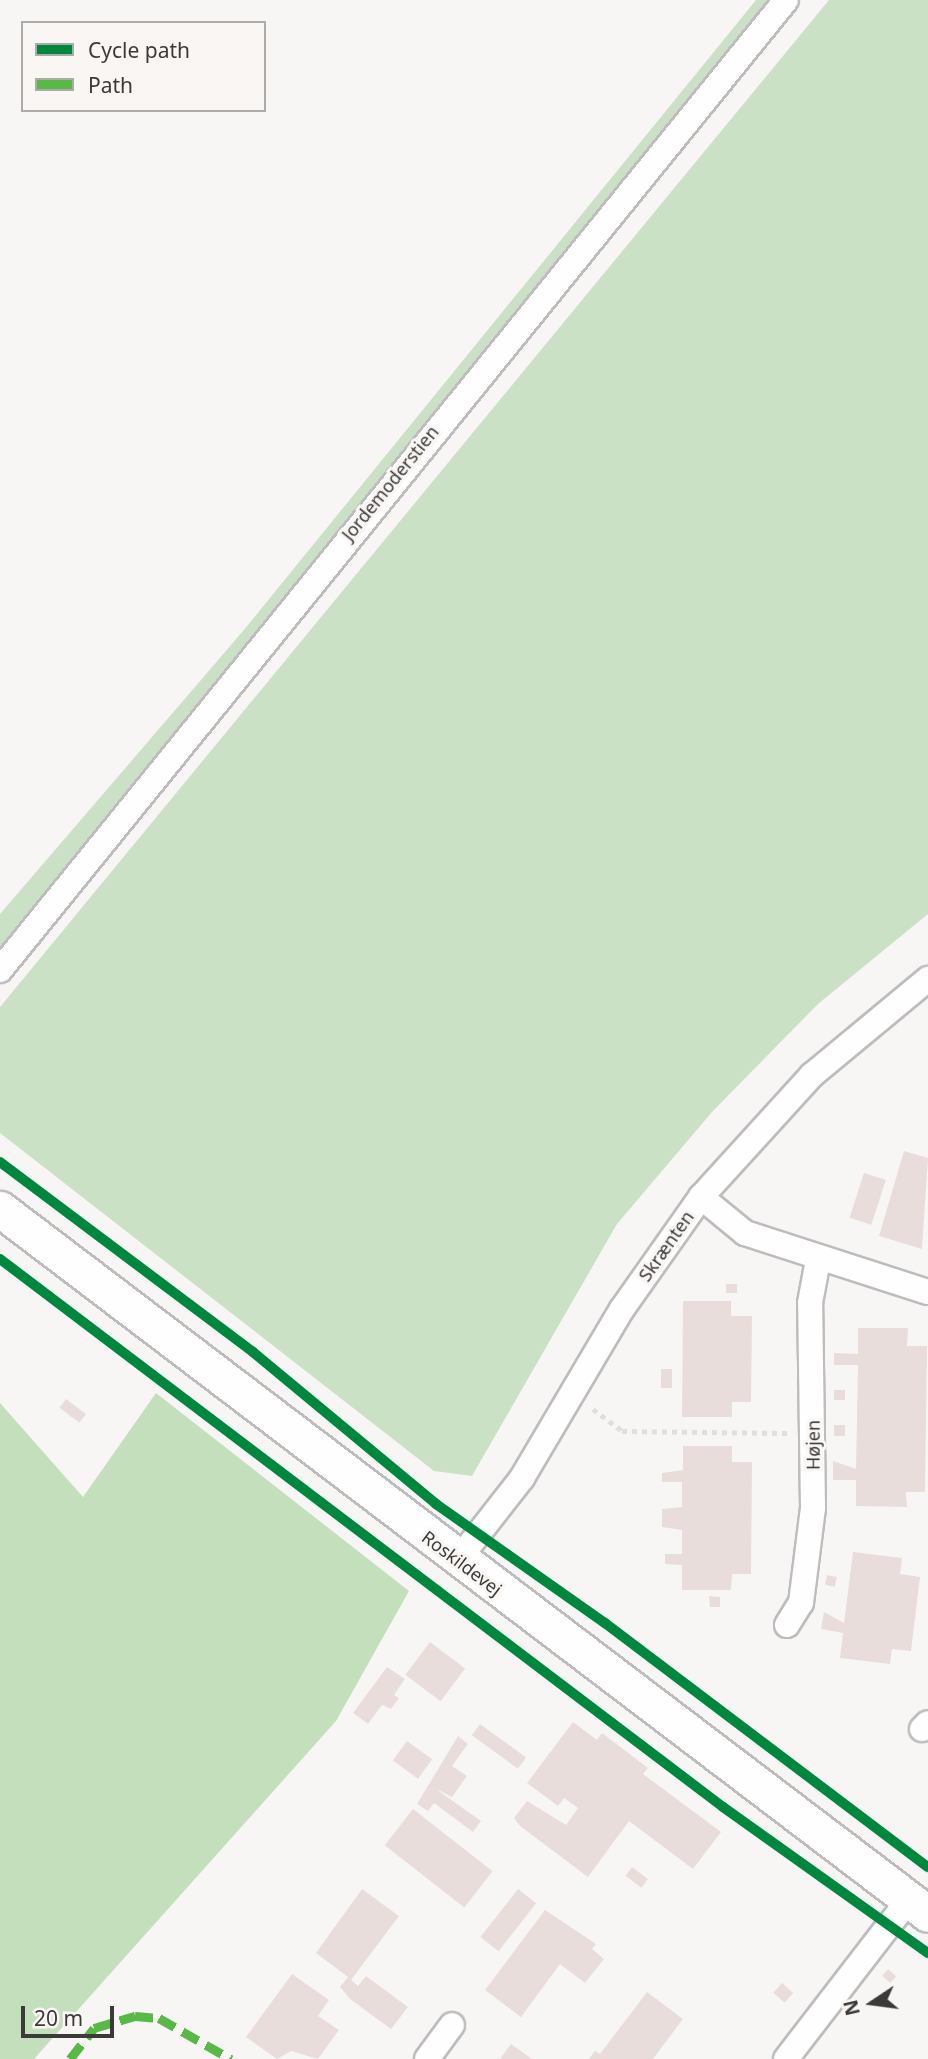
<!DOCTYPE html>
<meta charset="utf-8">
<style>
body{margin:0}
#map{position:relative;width:928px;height:2059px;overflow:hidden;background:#f8f6f5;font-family:"Noto Sans",sans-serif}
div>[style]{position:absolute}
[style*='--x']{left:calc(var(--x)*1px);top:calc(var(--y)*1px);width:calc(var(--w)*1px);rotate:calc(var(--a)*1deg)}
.green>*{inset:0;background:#cbe1c5}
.forest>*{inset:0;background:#c3dfbb}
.building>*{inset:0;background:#e8dddb;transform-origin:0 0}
.path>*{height:4.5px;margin-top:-2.25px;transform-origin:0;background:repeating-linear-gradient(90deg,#e0dfdf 0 5px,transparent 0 10px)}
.roads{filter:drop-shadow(2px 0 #bebcbc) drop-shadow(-2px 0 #bebcbc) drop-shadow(0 2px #bebcbc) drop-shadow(0 -2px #bebcbc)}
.street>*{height:24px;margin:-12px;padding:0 12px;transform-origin:12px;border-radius:12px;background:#fefefe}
.secondary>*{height:35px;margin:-17.5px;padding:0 17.5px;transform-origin:17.5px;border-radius:17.5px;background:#fefefe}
.quiet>*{height:9px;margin-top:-4.5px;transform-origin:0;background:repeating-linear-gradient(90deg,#58b947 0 18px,transparent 0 27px)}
.cycleway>*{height:10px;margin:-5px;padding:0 5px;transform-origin:5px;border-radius:5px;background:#00873e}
span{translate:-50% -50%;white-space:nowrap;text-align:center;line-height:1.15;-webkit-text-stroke:6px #f9f6f4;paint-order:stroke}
.street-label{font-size:18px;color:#3b3a39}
.legend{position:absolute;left:21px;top:21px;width:245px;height:91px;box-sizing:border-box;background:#f9f6f4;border:2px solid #adaba9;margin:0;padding:9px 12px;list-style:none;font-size:21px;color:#3b3a39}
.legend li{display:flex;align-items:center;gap:14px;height:35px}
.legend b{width:35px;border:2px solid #adaba9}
.north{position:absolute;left:837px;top:1968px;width:70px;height:70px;-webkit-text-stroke:5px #f9f6f4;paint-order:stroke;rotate:257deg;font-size:19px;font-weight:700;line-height:28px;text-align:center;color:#3b3a39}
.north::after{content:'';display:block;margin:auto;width:24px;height:32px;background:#3b3a39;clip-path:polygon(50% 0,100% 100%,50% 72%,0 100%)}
.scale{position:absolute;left:21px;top:2006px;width:93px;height:32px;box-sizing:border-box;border:4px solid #3b3a39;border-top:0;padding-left:9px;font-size:21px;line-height:24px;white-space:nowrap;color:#3b3a39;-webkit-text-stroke:5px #f9f6f4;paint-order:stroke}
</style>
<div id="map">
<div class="green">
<div style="clip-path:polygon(756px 0,771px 0,0 948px,0 914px,243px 631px)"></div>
<div style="clip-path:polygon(829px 0,928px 0,928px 914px,818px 1004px,712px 1112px,617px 1224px,472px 1476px,434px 1471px,0 1133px,0 1007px)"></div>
</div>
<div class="forest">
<div style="clip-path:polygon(156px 1393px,409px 1591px,336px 1721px,34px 2059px,0 2059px,0 1403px,83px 1497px)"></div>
</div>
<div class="building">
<div style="clip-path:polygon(904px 1151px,928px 1158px,922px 1249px,879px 1236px)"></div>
<div style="left:864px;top:1173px;width:23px;height:47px;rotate:18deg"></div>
<div style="left:726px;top:1284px;width:11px;height:9px"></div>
<div style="clip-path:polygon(683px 1301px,731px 1301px,731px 1316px,752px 1316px,751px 1402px,732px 1402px,732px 1417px,682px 1417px)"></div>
<div style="clip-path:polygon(858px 1328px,908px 1328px,907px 1346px,927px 1346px,925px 1492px,906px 1492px,907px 1507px,856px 1506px,856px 1480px,833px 1480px,833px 1461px,856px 1469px,858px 1365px,834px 1365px,834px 1353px,858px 1354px)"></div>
<div style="left:661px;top:1369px;width:11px;height:19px"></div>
<div style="left:834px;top:1390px;width:11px;height:10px"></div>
<div style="left:66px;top:1399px;width:25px;height:11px;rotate:37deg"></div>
<div style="left:834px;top:1425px;width:11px;height:11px"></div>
<div style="clip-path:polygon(683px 1446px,732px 1446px,732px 1462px,752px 1462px,751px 1574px,732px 1574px,731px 1590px,682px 1590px,682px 1565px,665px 1564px,665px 1554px,682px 1554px,682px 1530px,662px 1527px,662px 1509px,682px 1507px,682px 1482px,662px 1482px,662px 1473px,683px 1470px)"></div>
<div style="clip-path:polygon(853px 1552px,902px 1558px,900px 1574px,920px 1577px,911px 1651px,892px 1649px,890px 1664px,840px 1658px,843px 1633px,821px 1629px,824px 1612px,844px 1623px)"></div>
<div style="left:827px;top:1575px;width:10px;height:10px;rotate:11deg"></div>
<div style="clip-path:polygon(709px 1596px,720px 1597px,720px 1607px,710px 1607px)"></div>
<div style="left:430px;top:1642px;width:44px;height:41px;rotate:37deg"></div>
<div style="clip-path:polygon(387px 1667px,405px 1679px,394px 1695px,399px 1698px,391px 1709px,382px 1705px,368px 1724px,353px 1713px)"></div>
<div style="clip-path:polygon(573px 1722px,597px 1740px,602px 1733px,648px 1768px,643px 1774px,721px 1832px,693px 1869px,629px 1821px,588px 1877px,520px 1826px,514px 1818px,527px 1801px,566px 1825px,578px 1808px,564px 1798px,558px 1806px,527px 1783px)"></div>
<div style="left:480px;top:1724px;width:57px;height:14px;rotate:36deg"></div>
<div style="clip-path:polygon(458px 1736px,468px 1744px,452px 1766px,467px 1776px,452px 1797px,436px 1789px,481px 1821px,473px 1832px,434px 1803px,428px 1811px,417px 1804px)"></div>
<div style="left:407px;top:1741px;width:31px;height:24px;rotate:36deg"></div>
<div style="left:413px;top:1809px;width:101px;height:46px;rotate:38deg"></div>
<div style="left:632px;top:1867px;width:20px;height:11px;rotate:37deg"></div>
<div style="clip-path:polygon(362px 1889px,399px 1916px,351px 1980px,358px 1986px,366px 1976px,408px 2007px,391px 2029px,350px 1999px,340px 1987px,348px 1977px,316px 1953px)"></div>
<div style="left:518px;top:1889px;width:23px;height:61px;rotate:38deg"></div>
<div style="clip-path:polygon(545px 1910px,596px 1944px,592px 1949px,604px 1959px,585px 1983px,560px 1964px,521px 2017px,485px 1990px)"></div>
<div style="left:888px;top:1969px;width:11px;height:9px;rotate:41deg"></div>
<div style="clip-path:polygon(292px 1974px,329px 2000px,318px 2016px,339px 2030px,318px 2059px,291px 2051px,277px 2059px,246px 2037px)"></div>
<div style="left:782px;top:1983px;width:15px;height:13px;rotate:42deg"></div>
<div style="clip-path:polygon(647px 1992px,683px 2019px,653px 2059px,589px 2059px,595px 2051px,600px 2054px)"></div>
<div style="clip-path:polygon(511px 2044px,532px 2059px,500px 2059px)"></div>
</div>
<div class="path">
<div style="--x:593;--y:1409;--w:36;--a:37"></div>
<div style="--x:622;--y:1431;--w:165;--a:0.7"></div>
</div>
<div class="roads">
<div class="street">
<div style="--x:0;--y:970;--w:1248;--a:-50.98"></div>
<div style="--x:701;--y:1197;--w:57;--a:39.3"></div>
<div style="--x:745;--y:1233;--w:192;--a:17.9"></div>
<div style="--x:458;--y:1560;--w:104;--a:-52"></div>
<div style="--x:522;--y:1478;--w:196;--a:-59.4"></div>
<div style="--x:622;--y:1309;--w:137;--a:-54.8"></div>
<div style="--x:701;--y:1197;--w:165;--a:-47.7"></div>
<div style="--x:812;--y:1075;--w:151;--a:-39.6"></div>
<div style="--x:787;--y:1625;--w:26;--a:-58"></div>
<div style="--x:801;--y:1603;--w:96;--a:-82.8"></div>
<div style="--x:813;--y:1508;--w:205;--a:-90.8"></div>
<div style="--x:810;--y:1303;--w:44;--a:-79.5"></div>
<div style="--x:922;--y:1729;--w:8;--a:-45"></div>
<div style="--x:427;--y:2059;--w:42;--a:-53.7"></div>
<div style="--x:786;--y:2059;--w:202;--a:-52.4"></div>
</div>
<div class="secondary">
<div style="--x:0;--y:1209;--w:1165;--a:37.22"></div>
</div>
</div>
<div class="quiet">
<div style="--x:70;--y:2059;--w:39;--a:-52"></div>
<div style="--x:94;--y:2028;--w:43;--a:-16.3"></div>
<div style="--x:135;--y:2016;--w:24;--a:5"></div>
<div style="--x:159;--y:2018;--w:83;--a:29.7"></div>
</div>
<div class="cycleway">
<div style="--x:0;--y:1162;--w:316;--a:36.9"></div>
<div style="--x:253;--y:1352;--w:238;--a:39.7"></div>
<div style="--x:436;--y:1504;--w:207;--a:35.2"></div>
<div style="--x:605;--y:1623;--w:405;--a:37.1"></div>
<div style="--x:0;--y:1259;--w:907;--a:37.16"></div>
<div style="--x:723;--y:1807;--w:252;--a:35.5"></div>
</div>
<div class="street-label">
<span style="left:390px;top:483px;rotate:-51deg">Jordemoderstien</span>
<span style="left:666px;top:1246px;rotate:-55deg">Skrænten</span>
<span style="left:813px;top:1445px;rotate:-90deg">Højen</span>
<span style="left:462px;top:1563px;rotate:37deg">Roskildevej</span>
</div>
<ul class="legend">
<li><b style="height:9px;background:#00873e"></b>Cycle path</li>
<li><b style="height:9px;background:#58b947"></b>Path</li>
</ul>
<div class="north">N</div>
<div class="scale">20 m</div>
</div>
